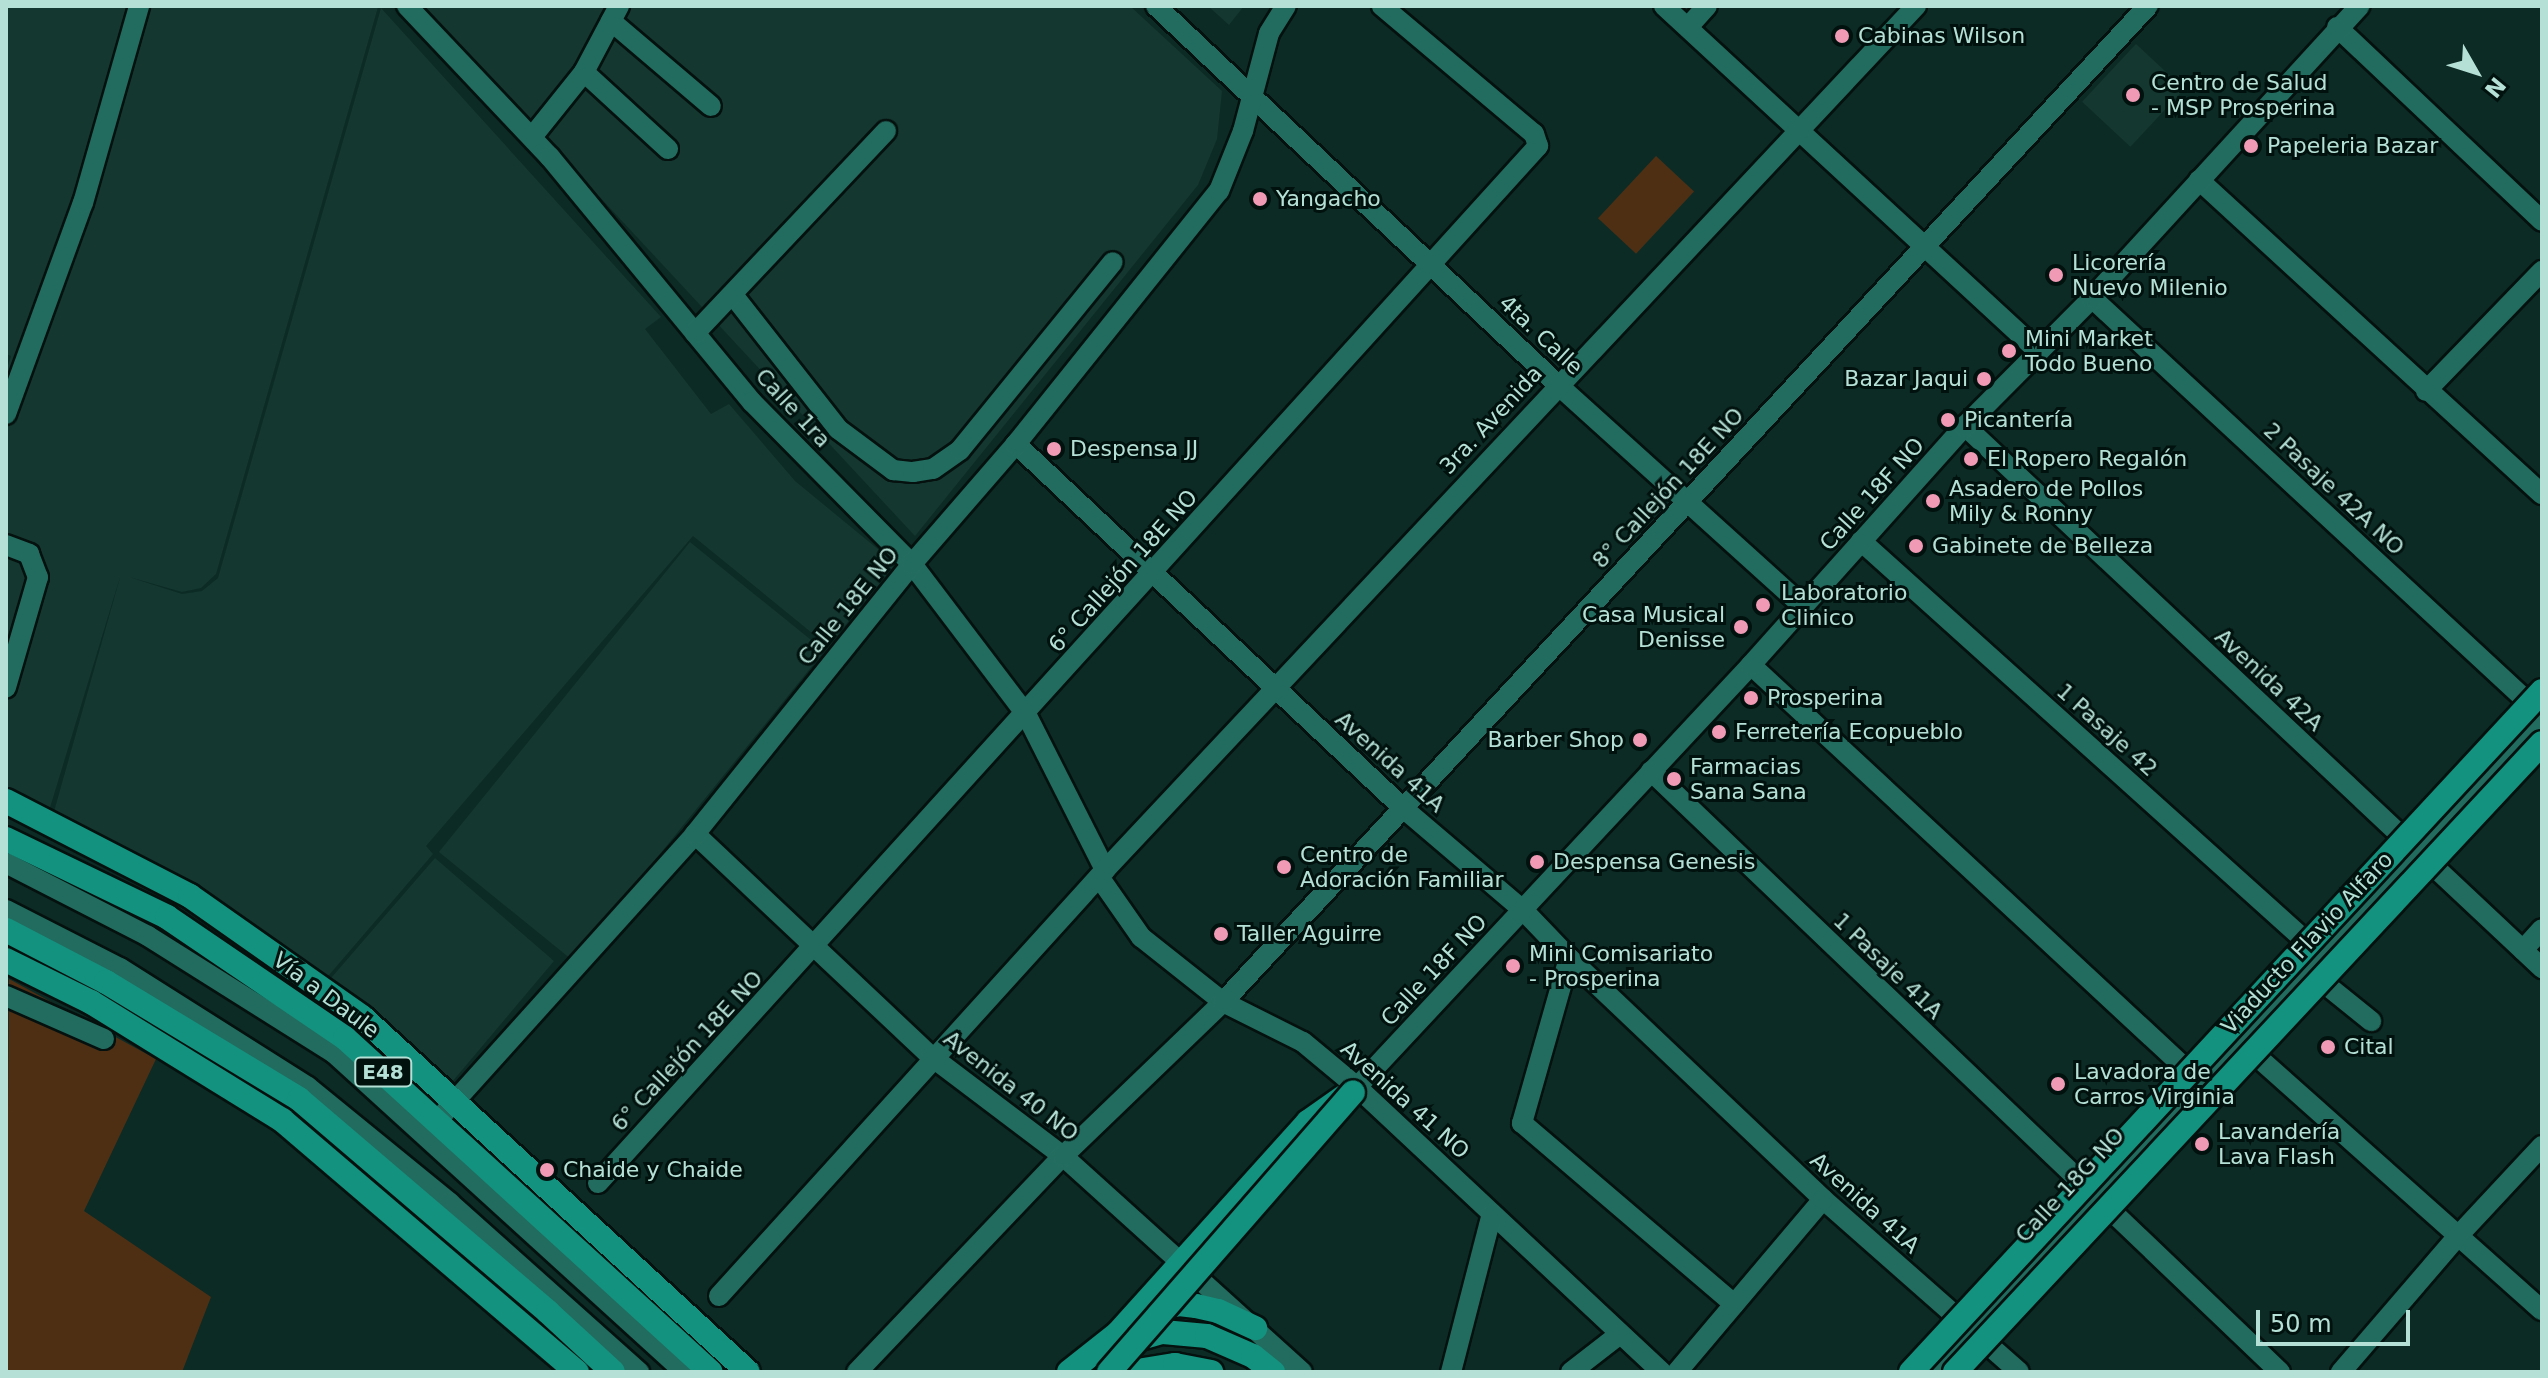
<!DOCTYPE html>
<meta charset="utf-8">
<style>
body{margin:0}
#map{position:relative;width:2548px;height:1378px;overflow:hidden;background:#0c2b25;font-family:"DejaVu Sans",sans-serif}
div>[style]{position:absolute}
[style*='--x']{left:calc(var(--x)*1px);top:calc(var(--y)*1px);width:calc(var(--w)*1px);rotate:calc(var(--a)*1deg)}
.built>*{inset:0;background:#143730;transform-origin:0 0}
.green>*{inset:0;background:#4e2f14;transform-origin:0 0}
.roads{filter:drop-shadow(2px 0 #05110e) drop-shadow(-2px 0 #05110e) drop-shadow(0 2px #05110e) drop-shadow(0 -2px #05110e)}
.minor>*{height:20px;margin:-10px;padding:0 10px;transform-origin:10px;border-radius:10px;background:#226c5f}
.major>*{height:24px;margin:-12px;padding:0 12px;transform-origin:12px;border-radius:12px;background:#13927f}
.bridges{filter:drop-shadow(2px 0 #05110e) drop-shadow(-2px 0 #05110e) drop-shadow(0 2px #05110e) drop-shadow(0 -2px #05110e)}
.major-bridge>*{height:24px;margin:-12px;padding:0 12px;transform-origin:12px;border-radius:12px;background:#13927f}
.dots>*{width:22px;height:22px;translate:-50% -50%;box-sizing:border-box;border:4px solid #01120e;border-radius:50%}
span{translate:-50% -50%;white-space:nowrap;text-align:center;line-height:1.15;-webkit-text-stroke:6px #01120e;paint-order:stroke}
.shield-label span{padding:2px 6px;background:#01120e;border:2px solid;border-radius:6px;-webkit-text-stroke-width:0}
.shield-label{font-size:20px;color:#b5e0d5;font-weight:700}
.poi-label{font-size:22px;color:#b5e0d5}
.left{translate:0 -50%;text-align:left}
.right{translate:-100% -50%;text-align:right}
.street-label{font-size:22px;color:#b5e0d5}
.frame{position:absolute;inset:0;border:8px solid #b5e0d5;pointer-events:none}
.north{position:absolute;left:2436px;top:32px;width:80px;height:80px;-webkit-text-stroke:6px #01120e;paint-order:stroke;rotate:129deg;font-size:22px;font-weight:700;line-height:32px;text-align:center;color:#b5e0d5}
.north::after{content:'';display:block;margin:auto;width:28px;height:36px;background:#b5e0d5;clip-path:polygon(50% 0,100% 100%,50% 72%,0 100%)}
.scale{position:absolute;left:2256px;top:1310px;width:154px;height:36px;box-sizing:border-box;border:4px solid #b5e0d5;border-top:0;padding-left:10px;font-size:24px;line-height:28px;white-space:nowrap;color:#b5e0d5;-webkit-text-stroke:6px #01120e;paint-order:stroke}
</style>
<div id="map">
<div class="built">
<div style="clip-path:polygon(6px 6px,378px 7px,216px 574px,201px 588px,182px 592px,129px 577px,182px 594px,202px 591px,218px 578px,381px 8px,661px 317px,645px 329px,711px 414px,729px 404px,795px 481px,896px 564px,828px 646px,693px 536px,426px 846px,433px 854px,323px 982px,53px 815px,121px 574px,49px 811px,6px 791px,6px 371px,11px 356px,6px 354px)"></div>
<div style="clip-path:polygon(422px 6px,1130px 6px,1222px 91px,1217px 139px,1198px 185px,915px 536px)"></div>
<div style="clip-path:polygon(1208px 6px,1244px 6px,1229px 25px)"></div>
<div style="left:2136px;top:44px;width:66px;height:79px;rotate:43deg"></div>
<div style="left:690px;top:542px;width:173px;height:399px;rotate:39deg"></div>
<div style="clip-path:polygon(435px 858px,554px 961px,452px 1082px,365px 1008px,325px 985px)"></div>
</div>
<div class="green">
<div style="left:1656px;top:156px;width:52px;height:85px;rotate:43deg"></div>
<div style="clip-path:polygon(9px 979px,156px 1059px,84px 1211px,211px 1297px,182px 1372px,6px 1372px)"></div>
</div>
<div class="roads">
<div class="minor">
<div style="--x:407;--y:6;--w:208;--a:46.6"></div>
<div style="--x:550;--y:157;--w:318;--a:50.5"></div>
<div style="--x:752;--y:402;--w:228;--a:45.4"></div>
<div style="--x:912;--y:564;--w:188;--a:52.8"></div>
<div style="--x:1026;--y:714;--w:175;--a:63.1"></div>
<div style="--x:1156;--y:6;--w:551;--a:43.31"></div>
<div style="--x:1557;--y:384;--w:331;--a:42.1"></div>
<div style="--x:1664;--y:6;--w:509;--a:42.69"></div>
<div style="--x:611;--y:21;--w:131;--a:40.4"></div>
<div style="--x:1688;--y:27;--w:28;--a:-48"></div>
<div style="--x:2337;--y:27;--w:282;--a:43.4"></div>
<div style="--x:584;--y:72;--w:114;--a:42.5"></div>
<div style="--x:532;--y:137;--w:83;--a:-51.3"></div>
<div style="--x:584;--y:72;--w:75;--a:-62.1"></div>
<div style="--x:2199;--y:180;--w:465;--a:42.5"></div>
<div style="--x:733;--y:295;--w:170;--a:51.9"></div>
<div style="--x:838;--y:429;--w:69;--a:36.7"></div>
<div style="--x:893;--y:470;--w:20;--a:6"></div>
<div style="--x:913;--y:472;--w:20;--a:-9"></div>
<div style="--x:933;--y:469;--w:33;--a:-35"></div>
<div style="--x:960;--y:450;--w:242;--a:-50.9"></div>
<div style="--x:2092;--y:298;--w:612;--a:42.82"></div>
<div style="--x:695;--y:333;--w:278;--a:-46.6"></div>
<div style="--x:2426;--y:391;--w:167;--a:-46"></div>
<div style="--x:6;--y:414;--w:225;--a:-70"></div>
<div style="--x:83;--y:203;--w:205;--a:-74.1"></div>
<div style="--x:1965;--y:426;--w:792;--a:43.21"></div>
<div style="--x:1016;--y:444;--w:531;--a:43.25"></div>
<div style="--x:1403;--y:808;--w:157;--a:40.4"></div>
<div style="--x:1523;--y:910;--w:66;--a:46.2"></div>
<div style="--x:1569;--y:958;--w:350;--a:43.5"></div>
<div style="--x:1823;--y:1199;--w:261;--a:41.4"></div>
<div style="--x:1861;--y:541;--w:616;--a:41.97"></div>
<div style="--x:6;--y:545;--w:25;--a:21"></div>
<div style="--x:29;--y:554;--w:25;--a:69"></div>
<div style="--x:38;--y:577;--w:115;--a:106.2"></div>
<div style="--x:1751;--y:665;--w:611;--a:42.88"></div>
<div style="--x:1651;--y:771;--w:870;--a:43.7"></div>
<div style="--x:695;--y:834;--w:325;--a:43.3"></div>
<div style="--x:932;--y:1057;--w:164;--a:37.1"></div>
<div style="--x:1063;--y:1156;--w:322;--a:42.1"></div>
<div style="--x:6;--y:863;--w:160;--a:27.2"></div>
<div style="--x:148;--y:936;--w:220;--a:32.2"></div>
<div style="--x:334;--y:1053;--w:474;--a:42.3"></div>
<div style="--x:1104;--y:884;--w:65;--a:55.1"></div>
<div style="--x:1141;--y:937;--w:105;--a:38.4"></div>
<div style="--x:1223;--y:1002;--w:89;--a:26.6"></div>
<div style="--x:1303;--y:1042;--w:70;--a:39.8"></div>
<div style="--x:1357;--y:1087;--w:417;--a:43.1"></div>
<div style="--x:6;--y:910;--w:128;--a:27"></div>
<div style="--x:120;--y:968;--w:222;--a:32.3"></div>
<div style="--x:308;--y:1087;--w:183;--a:39.2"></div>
<div style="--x:450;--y:1203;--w:254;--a:41.8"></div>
<div style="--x:2523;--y:950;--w:28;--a:-48"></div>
<div style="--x:1569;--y:958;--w:172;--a:105.9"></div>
<div style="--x:1522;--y:1123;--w:279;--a:40.5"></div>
<div style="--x:2309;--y:971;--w:80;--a:38.9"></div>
<div style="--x:6;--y:996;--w:107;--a:23.7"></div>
<div style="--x:2243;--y:1044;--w:400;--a:41.7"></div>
<div style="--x:1357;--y:1087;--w:577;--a:-46.97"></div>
<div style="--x:1751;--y:665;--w:321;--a:-48.2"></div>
<div style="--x:1965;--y:426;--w:180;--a:-45.2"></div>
<div style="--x:2092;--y:298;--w:396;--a:-47.5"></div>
<div style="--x:437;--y:1121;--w:386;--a:-48"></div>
<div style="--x:695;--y:834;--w:346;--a:-51.2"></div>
<div style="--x:912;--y:564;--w:159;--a:-49.1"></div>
<div style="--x:1016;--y:444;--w:324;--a:-51.3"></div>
<div style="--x:1219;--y:191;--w:65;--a:-68.2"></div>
<div style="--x:1243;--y:131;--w:101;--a:-75.1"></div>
<div style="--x:1269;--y:33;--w:32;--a:-58"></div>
<div style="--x:598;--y:1183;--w:1400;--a:-47.81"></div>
<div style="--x:1538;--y:146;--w:13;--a:-108"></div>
<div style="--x:1534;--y:134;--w:199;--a:-139.9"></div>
<div style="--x:719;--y:1296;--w:575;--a:-47.82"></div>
<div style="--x:1105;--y:870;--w:1185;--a:-46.81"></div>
<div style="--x:857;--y:1372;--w:298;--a:-46.4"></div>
<div style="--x:1063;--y:1156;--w:222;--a:-43.9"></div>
<div style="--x:1223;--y:1002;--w:1359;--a:-47.12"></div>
<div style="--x:1451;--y:1372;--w:163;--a:-75.5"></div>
<div style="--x:1571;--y:1372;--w:62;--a:-37.8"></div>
<div style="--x:1677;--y:1372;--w:226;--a:-49.8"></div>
<div style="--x:1930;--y:1372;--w:896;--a:-46.94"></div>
<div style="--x:2341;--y:1372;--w:179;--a:-49.3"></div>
<div style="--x:2458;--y:1236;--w:123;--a:-47"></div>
</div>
<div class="major">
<div style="--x:6;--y:801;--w:207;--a:27.3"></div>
<div style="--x:190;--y:896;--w:210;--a:35.1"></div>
<div style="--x:362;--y:1017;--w:524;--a:42.6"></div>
<div style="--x:6;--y:839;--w:179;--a:25.8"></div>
<div style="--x:167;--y:917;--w:215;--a:34.2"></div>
<div style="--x:345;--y:1038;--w:495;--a:42.4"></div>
<div style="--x:6;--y:930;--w:113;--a:27.5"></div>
<div style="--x:106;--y:982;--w:226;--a:31.2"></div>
<div style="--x:299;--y:1099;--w:328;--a:40.5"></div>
<div style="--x:548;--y:1312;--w:88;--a:42.7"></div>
<div style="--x:6;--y:960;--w:95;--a:26.3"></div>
<div style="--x:91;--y:1002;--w:225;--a:31.7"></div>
<div style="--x:282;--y:1120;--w:388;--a:40.5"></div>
<div style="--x:1155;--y:1310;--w:25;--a:-14"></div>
<div style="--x:1179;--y:1304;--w:17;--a:7"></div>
<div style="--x:1196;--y:1306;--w:23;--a:13"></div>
<div style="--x:1218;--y:1311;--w:41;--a:24.7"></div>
<div style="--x:1127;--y:1342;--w:37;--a:-16"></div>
<div style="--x:1163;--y:1332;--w:44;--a:5.2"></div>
<div style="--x:1207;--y:1336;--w:50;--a:23.5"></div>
<div style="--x:1253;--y:1356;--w:26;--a:39"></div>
<div style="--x:1069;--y:1372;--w:63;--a:-38.5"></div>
<div style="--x:1118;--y:1333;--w:284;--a:-48"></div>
<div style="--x:1308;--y:1122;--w:42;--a:-35.2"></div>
<div style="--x:1131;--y:1372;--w:45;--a:-9"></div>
<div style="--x:1175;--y:1365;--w:37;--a:11"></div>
</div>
</div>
<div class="bridges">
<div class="major-bridge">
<div style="--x:1109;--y:1372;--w:371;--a:-48.9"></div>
<div style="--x:1911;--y:1372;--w:928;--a:-47.18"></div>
<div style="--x:1955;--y:1372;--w:860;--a:-46.98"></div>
</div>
</div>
<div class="dots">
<div style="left:1842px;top:36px;background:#f09ab5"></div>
<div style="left:2133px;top:95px;background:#f09ab5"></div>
<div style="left:2251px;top:146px;background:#f09ab5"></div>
<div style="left:1260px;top:199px;background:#f09ab5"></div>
<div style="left:2056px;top:275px;background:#f09ab5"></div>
<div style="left:2009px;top:351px;background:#f09ab5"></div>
<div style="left:1984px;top:379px;background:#f09ab5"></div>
<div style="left:1948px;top:420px;background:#f09ab5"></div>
<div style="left:1054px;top:449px;background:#f09ab5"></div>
<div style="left:1971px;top:459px;background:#f09ab5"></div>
<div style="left:1933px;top:501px;background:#f09ab5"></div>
<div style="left:1916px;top:546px;background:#f09ab5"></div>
<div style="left:1763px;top:605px;background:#f09ab5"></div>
<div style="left:1741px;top:627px;background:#f09ab5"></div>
<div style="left:1751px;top:698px;background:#f09ab5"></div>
<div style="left:1719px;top:732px;background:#f09ab5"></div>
<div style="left:1640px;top:740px;background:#f09ab5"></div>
<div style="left:1674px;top:779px;background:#f09ab5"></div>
<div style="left:1537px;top:862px;background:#f09ab5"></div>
<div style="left:1284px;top:867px;background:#f09ab5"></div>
<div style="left:1221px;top:934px;background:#f09ab5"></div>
<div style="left:1513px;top:966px;background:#f09ab5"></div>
<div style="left:2328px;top:1047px;background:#f09ab5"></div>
<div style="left:2058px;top:1084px;background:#f09ab5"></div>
<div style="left:2202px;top:1144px;background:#f09ab5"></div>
<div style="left:547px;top:1170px;background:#f09ab5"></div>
</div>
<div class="shield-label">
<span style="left:383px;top:1072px">E48</span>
</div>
<div class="poi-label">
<span class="left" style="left:1858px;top:36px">Cabinas Wilson</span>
<span class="left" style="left:2151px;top:95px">Centro de Salud<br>- MSP Prosperina</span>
<span class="left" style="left:2267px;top:146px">Papeleria Bazar</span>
<span class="left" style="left:1276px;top:199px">Yangacho</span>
<span class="left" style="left:2072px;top:275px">Licorería<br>Nuevo Milenio</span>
<span class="left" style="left:2025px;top:351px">Mini Market<br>Todo Bueno</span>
<span class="right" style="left:1968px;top:379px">Bazar Jaqui</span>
<span class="left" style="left:1964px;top:420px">Picantería</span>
<span class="left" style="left:1070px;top:449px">Despensa JJ</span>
<span class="left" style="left:1987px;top:459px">El Ropero Regalón</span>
<span class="left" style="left:1949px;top:501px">Asadero de Pollos<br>Mily &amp; Ronny</span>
<span class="left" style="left:1932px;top:546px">Gabinete de Belleza</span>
<span class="left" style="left:1781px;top:605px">Laboratorio<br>Clinico</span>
<span class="right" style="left:1725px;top:627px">Casa Musical<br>Denisse</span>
<span class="left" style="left:1767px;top:698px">Prosperina</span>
<span class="left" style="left:1735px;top:732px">Ferretería Ecopueblo</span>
<span class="right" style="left:1624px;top:740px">Barber Shop</span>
<span class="left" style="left:1690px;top:779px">Farmacias<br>Sana Sana</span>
<span class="left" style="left:1300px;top:867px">Centro de<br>Adoración Familiar</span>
<span class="left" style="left:1553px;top:862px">Despensa Genesis</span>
<span class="left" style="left:1237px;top:934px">Taller Aguirre</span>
<span class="left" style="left:1529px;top:966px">Mini Comisariato<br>- Prosperina</span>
<span class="left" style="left:2344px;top:1047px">Cital</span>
<span class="left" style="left:2074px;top:1084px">Lavadora de<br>Carros Virginia</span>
<span class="left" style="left:2218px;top:1144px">Lavandería<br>Lava Flash</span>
<span class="left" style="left:563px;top:1170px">Chaide y Chaide</span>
</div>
<div class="street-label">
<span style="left:1541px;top:335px;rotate:43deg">4ta. Calle</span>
<span style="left:793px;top:408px;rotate:47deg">Calle 1ra</span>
<span style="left:1491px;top:420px;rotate:-47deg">3ra. Avenida</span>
<span style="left:1668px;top:488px;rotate:-47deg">8° Callejón 18E NO</span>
<span style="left:2334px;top:489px;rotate:43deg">2 Pasaje 42A NO</span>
<span style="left:1872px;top:494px;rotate:-48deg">Calle 18F NO</span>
<span style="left:1123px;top:571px;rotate:-48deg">6° Callejón 18E NO</span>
<span style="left:848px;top:606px;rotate:-51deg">Calle 18E NO</span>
<span style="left:2269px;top:680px;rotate:43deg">Avenida 42A</span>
<span style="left:2107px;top:730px;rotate:42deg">1 Pasaje 42</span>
<span style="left:1390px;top:762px;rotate:42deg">Avenida 41A</span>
<span style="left:2307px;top:943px;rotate:-47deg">Viaducto Flavio Alfaro</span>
<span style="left:1888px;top:966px;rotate:44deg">1 Pasaje 41A</span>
<span style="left:1434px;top:970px;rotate:-47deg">Calle 18F NO</span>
<span style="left:326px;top:995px;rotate:37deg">Vía a Daule</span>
<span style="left:687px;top:1051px;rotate:-47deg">6° Callejón 18E NO</span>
<span style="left:1011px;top:1086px;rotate:38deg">Avenida 40 NO</span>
<span style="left:1405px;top:1100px;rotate:42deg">Avenida 41 NO</span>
<span style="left:2070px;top:1185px;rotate:-47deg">Calle 18G NO</span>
<span style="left:1865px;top:1203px;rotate:42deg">Avenida 41A</span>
</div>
<div class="frame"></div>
<div class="north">N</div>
<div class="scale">50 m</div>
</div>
